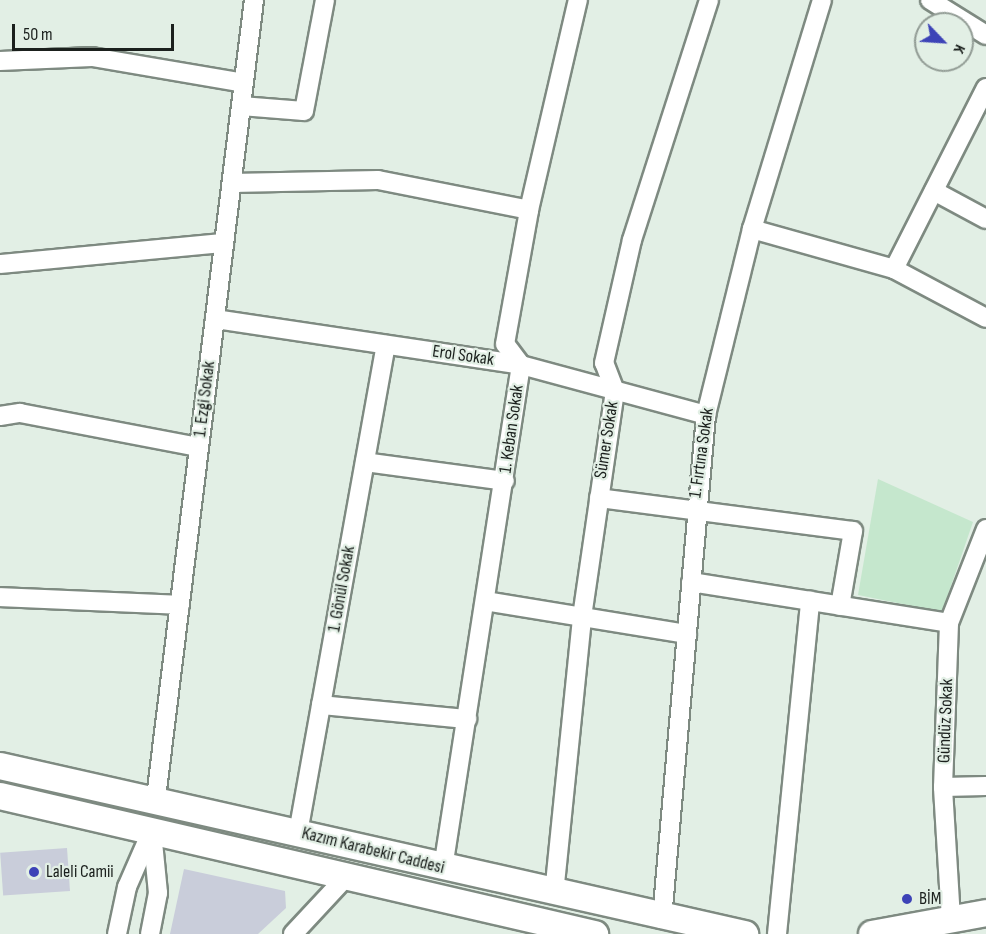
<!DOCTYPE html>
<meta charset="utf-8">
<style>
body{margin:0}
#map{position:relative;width:986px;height:934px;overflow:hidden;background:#e2efe5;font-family:"Sofia Sans Condensed",sans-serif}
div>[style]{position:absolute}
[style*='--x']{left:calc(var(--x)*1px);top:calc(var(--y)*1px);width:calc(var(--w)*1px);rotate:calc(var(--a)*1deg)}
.green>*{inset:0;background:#c5e7cd;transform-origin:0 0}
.building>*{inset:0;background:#c9cdda;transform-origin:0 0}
.roads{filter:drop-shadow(2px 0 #7e8a81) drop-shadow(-2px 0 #7e8a81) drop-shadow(0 2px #7e8a81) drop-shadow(0 -2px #7e8a81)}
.street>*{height:18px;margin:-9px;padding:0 9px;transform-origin:9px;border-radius:9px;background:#fff}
.secondary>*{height:26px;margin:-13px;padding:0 13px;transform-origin:13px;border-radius:13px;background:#fff}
.dots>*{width:16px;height:16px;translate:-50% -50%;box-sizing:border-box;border:3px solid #e2efe5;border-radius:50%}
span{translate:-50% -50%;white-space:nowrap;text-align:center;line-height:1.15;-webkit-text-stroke:4.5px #e2efe5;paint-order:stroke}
.street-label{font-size:18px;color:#1b201d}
.poi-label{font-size:18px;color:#1b201d}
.left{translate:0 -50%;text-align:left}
.north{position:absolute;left:914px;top:12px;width:60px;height:60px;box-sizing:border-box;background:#e2efe5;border:2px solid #929c95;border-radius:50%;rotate:115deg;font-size:16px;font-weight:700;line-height:24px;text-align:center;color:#1b201d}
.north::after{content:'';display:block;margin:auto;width:21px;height:27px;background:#3d43b7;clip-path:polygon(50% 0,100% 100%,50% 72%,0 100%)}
.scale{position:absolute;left:12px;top:24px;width:162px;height:27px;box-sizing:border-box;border:3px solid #1b201d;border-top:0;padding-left:8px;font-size:18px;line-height:21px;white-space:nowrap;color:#1b201d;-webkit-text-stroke:4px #e2efe5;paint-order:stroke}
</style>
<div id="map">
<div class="green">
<div style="clip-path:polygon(878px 479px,973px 522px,942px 612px,858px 595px)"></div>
<div style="left:0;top:777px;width:136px;height:8px;rotate:11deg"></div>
</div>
<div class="building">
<div style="left:67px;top:848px;width:43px;height:67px;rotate:86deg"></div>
<div style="clip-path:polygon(184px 869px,285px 891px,286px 908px,258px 934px,170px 934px)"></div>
</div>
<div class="roads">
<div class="street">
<div style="--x:930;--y:0;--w:66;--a:32"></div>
<div style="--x:0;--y:61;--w:92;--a:-2.5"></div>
<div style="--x:92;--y:57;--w:154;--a:9.7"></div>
<div style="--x:241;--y:106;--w:63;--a:4.5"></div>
<div style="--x:304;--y:111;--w:113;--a:-79.3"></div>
<div style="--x:232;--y:183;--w:146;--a:-1.2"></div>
<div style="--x:378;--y:180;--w:154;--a:11.2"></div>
<div style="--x:934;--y:191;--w:59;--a:28.3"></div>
<div style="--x:752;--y:229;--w:148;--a:15.7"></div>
<div style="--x:894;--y:269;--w:104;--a:28"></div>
<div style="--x:0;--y:264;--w:225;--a:-5.4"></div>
<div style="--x:894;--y:269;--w:203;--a:-63.1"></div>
<div style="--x:215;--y:319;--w:309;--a:8.5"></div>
<div style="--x:521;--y:365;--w:192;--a:15.1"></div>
<div style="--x:0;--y:416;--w:20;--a:-9"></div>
<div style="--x:20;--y:413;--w:182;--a:10.8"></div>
<div style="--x:365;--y:462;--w:141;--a:7.7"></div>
<div style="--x:599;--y:498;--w:256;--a:7.4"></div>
<div style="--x:853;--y:531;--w:76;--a:99.8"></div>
<div style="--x:691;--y:582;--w:261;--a:9"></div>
<div style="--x:0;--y:597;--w:180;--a:2.5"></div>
<div style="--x:485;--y:601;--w:205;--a:9.3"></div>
<div style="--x:321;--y:705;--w:147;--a:5.5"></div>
<div style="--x:943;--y:787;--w:43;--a:-1.3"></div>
<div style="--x:156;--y:798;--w:804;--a:-83"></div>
<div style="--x:298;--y:833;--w:496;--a:-79.8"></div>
<div style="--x:443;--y:868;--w:509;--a:-81.19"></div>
<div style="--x:521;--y:365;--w:26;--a:-127"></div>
<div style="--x:505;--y:344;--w:136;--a:-79.8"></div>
<div style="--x:529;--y:210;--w:216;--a:-76.9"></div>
<div style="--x:554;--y:894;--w:278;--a:-84.2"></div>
<div style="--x:582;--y:617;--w:228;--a:-81.7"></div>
<div style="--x:615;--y:391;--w:30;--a:-111"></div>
<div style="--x:604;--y:363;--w:126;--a:-77.2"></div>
<div style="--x:632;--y:240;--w:252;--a:-72.2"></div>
<div style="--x:662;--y:919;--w:506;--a:-85.01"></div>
<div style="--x:706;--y:415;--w:192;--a:-76.1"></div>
<div style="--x:752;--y:229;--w:239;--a:-73"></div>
<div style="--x:951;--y:919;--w:132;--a:-93.5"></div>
<div style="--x:943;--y:787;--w:164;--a:-87.9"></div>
<div style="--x:949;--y:623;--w:101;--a:-68.5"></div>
<div style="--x:117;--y:934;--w:48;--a:-78"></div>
<div style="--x:127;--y:887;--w:62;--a:-66.3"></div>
<div style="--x:150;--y:934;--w:42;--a:-79"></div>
<div style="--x:158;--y:893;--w:61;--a:-95.6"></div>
<div style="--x:293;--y:934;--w:79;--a:-47"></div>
<div style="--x:777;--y:934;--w:335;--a:-84.3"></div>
</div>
<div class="secondary">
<div style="--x:0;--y:766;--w:764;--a:12.71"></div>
<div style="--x:0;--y:796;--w:611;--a:13.06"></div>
<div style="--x:872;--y:934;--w:116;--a:-10.4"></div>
</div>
</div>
<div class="dots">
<div style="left:34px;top:872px;background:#3d43b7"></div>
<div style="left:907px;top:899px;background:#3d43b7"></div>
</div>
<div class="street-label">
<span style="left:463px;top:356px;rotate:8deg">Erol Sokak</span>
<span style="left:205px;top:399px;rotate:-83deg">1. Ezgi Sokak</span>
<span style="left:512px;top:429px;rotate:-82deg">1. Keban Sokak</span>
<span style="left:607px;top:440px;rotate:-81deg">Sümer Sokak</span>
<span style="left:702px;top:453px;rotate:-82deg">1. Fırtına Sokak</span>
<span style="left:342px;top:589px;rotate:-80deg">1. Gönül Sokak</span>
<span style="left:946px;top:721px;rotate:-88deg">Gündüz Sokak</span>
<span style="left:373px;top:851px;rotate:14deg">Kazım Karabekir Caddesi</span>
</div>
<div class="poi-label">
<span class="left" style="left:46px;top:872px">Laleli Camii</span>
<span class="left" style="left:919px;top:899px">BİM</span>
</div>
<div class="north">K</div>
<div class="scale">50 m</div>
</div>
